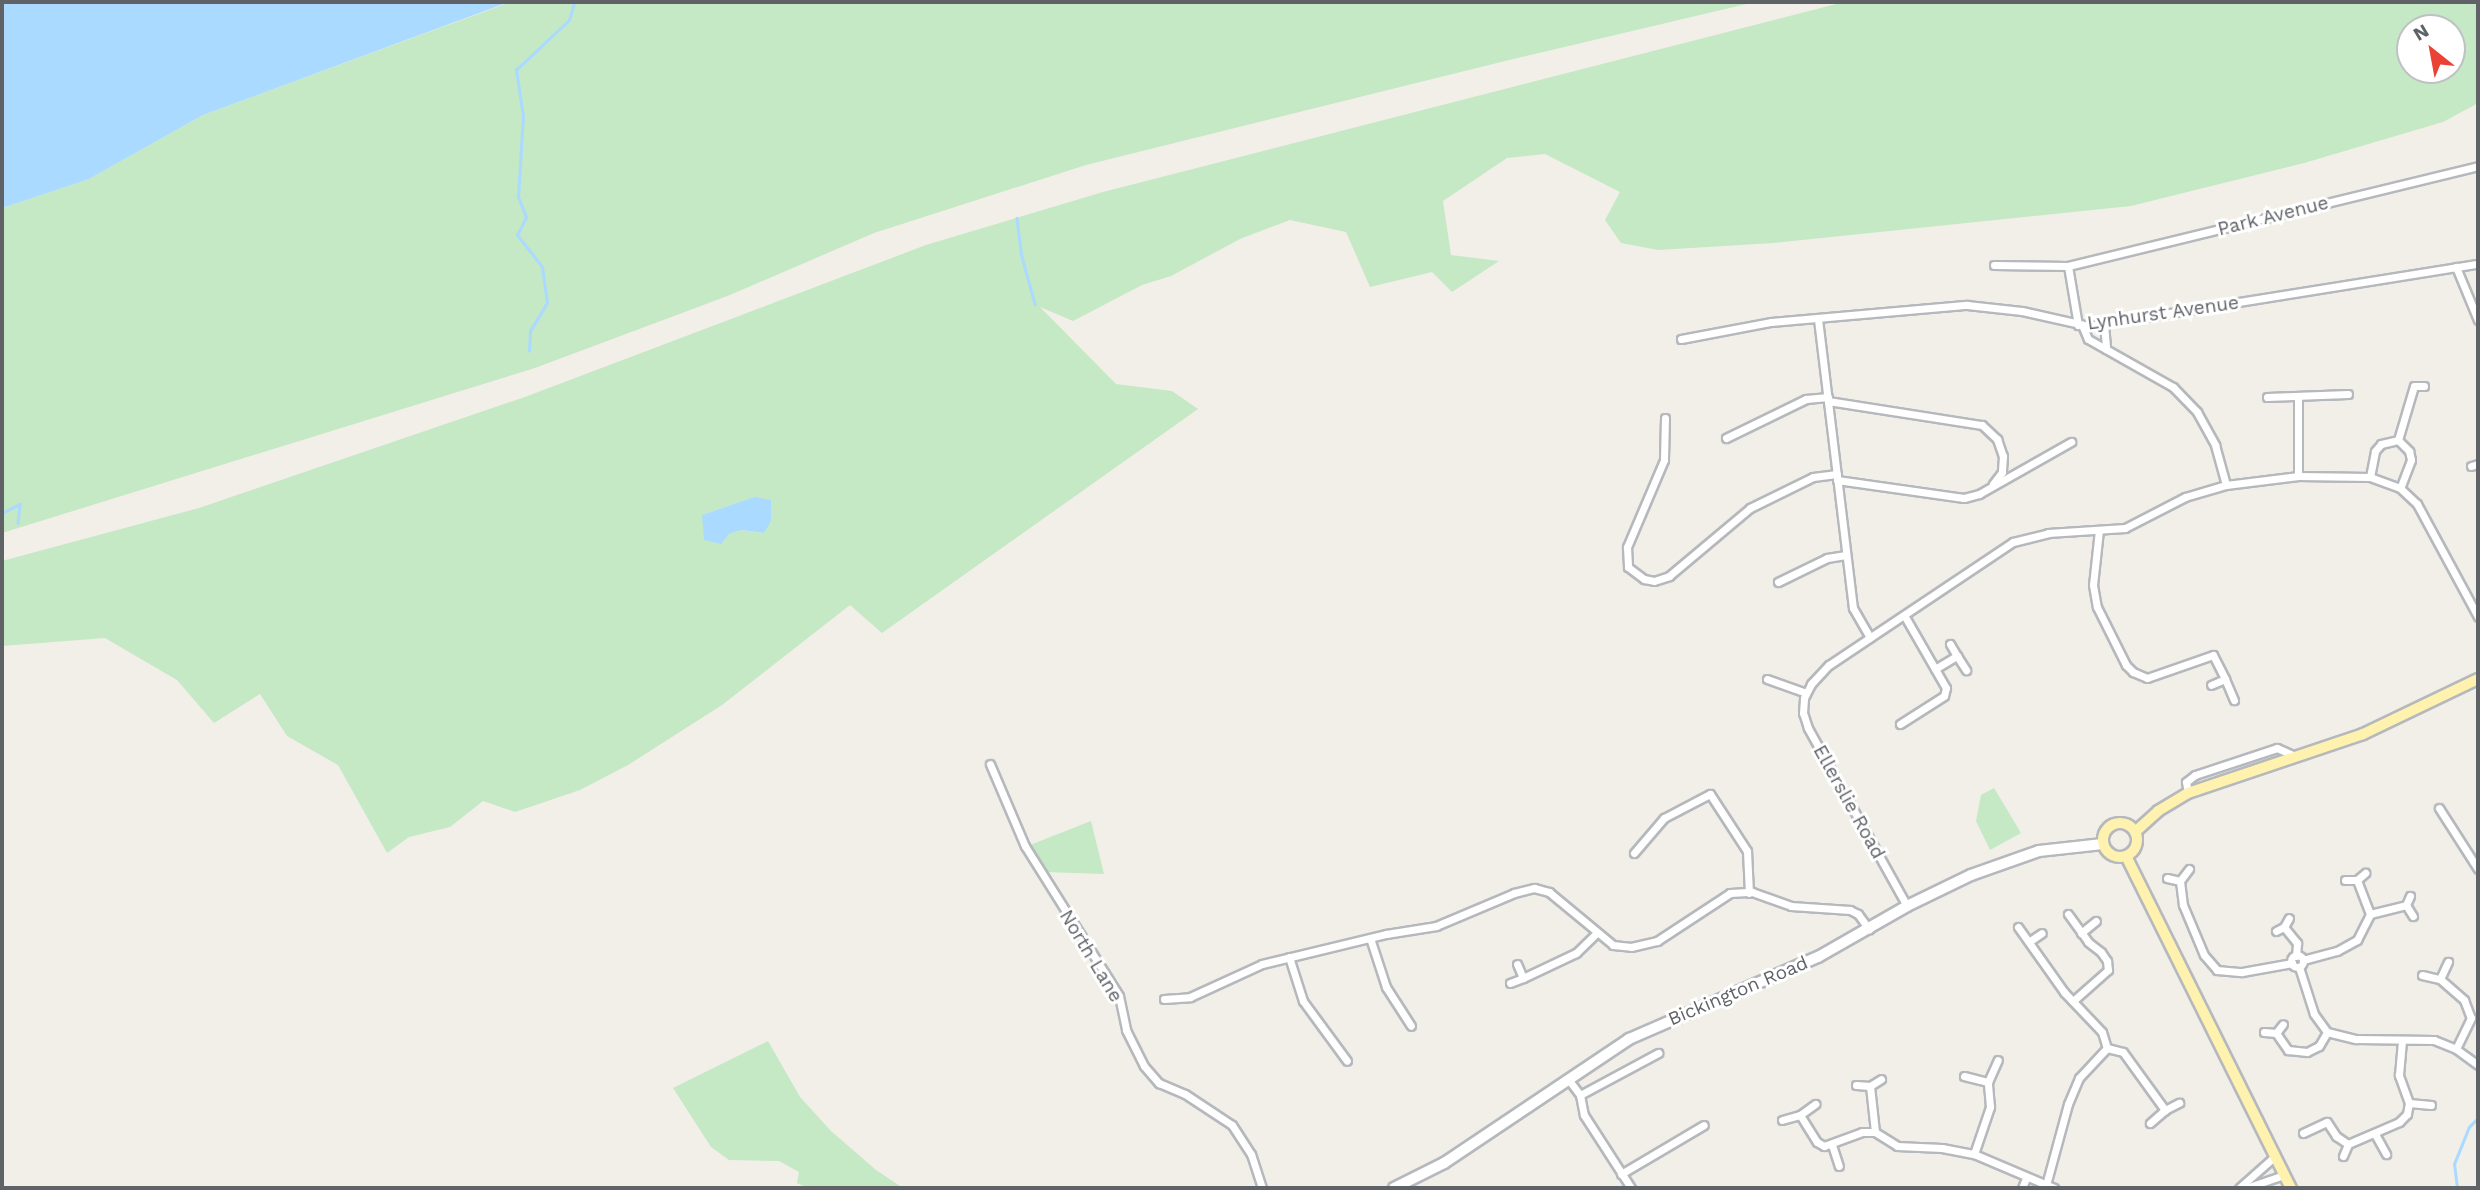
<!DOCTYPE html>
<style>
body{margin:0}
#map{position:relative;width:2480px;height:1190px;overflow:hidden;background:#f1efe8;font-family:"Work Sans",sans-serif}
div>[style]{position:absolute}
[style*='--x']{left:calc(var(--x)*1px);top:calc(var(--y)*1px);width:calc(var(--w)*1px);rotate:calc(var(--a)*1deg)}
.green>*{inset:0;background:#c5e8c5}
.water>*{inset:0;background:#aadaff}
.stream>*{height:2.5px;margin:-1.25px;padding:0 1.25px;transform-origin:1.25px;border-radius:1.25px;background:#aadaff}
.roads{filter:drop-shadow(2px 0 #b5b8bc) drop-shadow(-2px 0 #b5b8bc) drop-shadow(0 2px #b5b8bc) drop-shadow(0 -2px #b5b8bc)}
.street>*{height:7px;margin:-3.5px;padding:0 3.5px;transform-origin:3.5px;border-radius:3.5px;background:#fff}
.street>.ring{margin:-3.5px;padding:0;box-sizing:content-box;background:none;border:7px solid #fff;border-radius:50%}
.secondary>*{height:10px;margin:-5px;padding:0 5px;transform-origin:5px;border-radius:5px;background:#fff}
.primary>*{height:10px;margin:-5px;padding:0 5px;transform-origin:5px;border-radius:5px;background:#fff2af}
.primary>.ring{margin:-5px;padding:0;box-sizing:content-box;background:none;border:10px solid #fff2af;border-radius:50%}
span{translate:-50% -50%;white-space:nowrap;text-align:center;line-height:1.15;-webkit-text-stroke:6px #fff;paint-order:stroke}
.street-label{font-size:19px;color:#5f6368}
.frame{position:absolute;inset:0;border:4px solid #5f6368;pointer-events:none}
.north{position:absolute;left:2396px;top:14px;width:70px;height:70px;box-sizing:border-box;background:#fff;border:2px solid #bfc1c3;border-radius:50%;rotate:329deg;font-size:19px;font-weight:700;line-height:28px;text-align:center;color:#5f6368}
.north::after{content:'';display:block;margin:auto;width:24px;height:32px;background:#ea4335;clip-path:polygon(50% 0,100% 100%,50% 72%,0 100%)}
</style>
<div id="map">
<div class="green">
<div style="clip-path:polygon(511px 2px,1755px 2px,1505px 61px,1086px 165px,874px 233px,730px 295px,535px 368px,2px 533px,2px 208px,89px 179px,203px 115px)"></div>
<div style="clip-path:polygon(evenodd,1844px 2px,2478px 2px,2478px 103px,2443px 122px,2304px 163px,2131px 206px,1773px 243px,1658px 250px,1621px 243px,1605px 220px,1620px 192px,1545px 154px,1507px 158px,1443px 201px,1451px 255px,1499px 261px,1452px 292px,1432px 272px,1370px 287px,1346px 232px,1290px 220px,1240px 239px,1171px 276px,1142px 285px,1073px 321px,1040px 307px,1116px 384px,1172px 391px,1198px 409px,882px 633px,850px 605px,722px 705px,628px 765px,580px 790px,515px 812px,483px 801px,450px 827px,409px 837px,387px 853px,338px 765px,287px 736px,260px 694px,214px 723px,177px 680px,105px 638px,2px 646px,2px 561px,199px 508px,525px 397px,926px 245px,1103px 192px,1844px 2px,2410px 28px,2452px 28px,2452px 70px,2410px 70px,2410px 28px,1844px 2px,754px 497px,764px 533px,741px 530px,729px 534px,702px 515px,754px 497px)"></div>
<div style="clip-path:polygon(1994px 788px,2021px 833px,1990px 850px,1976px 821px,1981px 795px)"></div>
<div style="clip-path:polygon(1091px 821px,1104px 874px,1045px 872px,1030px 845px)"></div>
<div style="clip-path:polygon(768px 1041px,800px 1097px,831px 1131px,876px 1170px,903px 1188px,808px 1188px,797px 1183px,799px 1172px,779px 1161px,729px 1160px,711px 1147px,673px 1088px)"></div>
</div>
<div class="water">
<div style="clip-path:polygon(2px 2px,509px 2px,203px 115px,89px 179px,2px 208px)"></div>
<div style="clip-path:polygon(754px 497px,771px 500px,771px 521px,764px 533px,741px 530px,729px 534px,721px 544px,704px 540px,702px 515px)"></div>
</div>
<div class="stream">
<div style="--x:1017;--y:218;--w:35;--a:83"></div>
<div style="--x:1021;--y:253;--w:53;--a:74.6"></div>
<div style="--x:529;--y:351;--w:20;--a:-87"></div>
<div style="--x:530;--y:331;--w:33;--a:-59"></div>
<div style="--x:547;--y:303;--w:36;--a:-98"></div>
<div style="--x:542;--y:267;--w:41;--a:-128"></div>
<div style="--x:517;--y:235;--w:20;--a:-63"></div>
<div style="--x:526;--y:217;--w:22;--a:-112"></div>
<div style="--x:518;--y:197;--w:81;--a:-86.5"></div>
<div style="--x:523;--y:116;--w:47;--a:-98.7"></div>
<div style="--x:516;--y:70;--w:73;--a:-43.3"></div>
<div style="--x:569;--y:20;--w:19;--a:-74"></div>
<div style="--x:2;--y:513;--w:20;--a:-27"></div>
<div style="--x:20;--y:504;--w:19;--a:96"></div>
<div style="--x:2457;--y:1188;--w:24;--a:-97"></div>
<div style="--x:2454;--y:1164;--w:40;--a:-68"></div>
<div style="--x:2469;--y:1127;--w:13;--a:-45"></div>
</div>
<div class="roads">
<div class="street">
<div style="--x:1994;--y:265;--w:74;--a:0.8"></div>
<div style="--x:2068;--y:266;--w:422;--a:-13.7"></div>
<div style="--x:2068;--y:266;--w:60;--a:80.4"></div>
<div style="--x:2456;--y:267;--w:57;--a:67.5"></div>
<div style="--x:1818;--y:319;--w:291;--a:83.1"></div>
<div style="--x:1853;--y:608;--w:34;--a:60"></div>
<div style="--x:2104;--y:324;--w:25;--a:85"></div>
<div style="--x:2082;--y:325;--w:15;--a:67"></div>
<div style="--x:2088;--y:339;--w:98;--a:29.5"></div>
<div style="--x:2173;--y:387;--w:35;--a:46"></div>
<div style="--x:2197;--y:412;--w:38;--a:61"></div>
<div style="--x:2215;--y:445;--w:41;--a:74.6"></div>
<div style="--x:1681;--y:339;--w:92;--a:-10.7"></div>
<div style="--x:1771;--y:322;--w:197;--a:-5"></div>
<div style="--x:1967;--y:305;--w:55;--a:6.2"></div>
<div style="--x:2022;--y:311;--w:69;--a:12.6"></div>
<div style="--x:2089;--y:326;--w:394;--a:-9.1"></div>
<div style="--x:2298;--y:396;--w:80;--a:90"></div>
<div style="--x:2267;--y:397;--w:81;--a:-2.1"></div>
<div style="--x:1828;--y:401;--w:156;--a:8.9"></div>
<div style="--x:1982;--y:425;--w:21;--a:43"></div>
<div style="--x:1997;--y:439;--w:18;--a:71"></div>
<div style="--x:2003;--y:456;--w:16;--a:94"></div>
<div style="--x:2002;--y:472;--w:15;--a:127"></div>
<div style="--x:1665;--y:418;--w:42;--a:91.4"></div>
<div style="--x:1664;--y:460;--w:95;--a:113"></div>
<div style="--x:1627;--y:547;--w:20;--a:87"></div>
<div style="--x:1628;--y:567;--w:20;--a:37"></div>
<div style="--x:1644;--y:579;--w:10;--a:11"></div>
<div style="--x:1654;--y:581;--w:16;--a:-18"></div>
<div style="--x:1669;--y:576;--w:106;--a:-40"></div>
<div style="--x:1750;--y:508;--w:70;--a:-26.2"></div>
<div style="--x:1813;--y:477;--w:24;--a:-7"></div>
<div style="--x:1726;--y:438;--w:89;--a:-26"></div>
<div style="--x:1806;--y:399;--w:22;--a:-5"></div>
<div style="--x:2398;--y:440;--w:56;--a:-73.5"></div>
<div style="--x:2414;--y:386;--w:10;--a:0"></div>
<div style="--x:2471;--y:466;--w:7;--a:-16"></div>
<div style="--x:2370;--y:477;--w:26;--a:-79"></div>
<div style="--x:2375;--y:451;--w:9;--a:-49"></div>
<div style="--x:2381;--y:444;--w:17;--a:-13"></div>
<div style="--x:2398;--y:440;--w:16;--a:45"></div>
<div style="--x:2409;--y:451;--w:9;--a:77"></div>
<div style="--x:2411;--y:460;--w:30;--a:111"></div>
<div style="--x:1837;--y:480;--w:128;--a:8.1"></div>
<div style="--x:1964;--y:498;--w:16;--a:-15"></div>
<div style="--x:1979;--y:494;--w:106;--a:-29.5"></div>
<div style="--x:2099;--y:530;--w:55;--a:96.2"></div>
<div style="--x:2093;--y:585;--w:22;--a:80"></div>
<div style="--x:2097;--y:607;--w:65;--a:63.4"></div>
<div style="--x:2126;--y:665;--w:10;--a:45"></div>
<div style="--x:2133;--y:672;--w:15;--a:23"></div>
<div style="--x:2147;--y:678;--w:70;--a:-19.2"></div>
<div style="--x:2213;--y:655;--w:27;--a:63"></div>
<div style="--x:2225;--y:679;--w:15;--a:157"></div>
<div style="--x:1778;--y:582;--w:55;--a:-26.1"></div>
<div style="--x:1827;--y:558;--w:19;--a:-9"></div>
<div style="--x:1950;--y:644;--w:14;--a:60"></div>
<div style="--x:1935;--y:669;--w:26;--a:-31"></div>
<div style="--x:1957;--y:656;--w:17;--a:57"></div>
<div style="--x:1767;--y:679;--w:41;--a:19.7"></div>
<div style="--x:2225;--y:679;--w:23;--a:67"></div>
<div style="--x:1900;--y:724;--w:52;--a:-32.5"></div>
<div style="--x:1944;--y:696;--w:8;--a:-76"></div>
<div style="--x:1946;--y:688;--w:84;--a:-119.9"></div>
<div style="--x:990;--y:764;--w:89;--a:66.9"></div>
<div style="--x:1025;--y:846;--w:177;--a:57.9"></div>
<div style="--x:1119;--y:996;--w:35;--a:78"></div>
<div style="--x:1126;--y:1030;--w:40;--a:63.4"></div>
<div style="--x:1144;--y:1066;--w:23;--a:49"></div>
<div style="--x:1159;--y:1083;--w:28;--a:23"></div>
<div style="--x:1185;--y:1094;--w:56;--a:33.4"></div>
<div style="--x:1232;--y:1125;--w:35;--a:57"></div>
<div style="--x:1251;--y:1154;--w:36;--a:72"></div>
<div style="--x:2188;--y:793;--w:11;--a:-100"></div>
<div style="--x:2186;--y:782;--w:11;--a:-38"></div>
<div style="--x:2195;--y:775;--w:86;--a:-18.2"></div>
<div style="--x:2277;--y:748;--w:20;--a:24"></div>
<div style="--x:2439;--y:808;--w:72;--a:57.4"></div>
<div style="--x:1634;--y:853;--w:46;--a:-49.4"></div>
<div style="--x:1664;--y:818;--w:52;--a:-27.6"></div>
<div style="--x:1710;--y:794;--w:68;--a:57"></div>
<div style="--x:1747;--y:851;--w:42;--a:87.3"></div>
<div style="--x:2189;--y:869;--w:15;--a:127"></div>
<div style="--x:2180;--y:881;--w:24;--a:83"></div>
<div style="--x:2183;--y:905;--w:54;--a:67.2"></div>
<div style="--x:2204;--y:955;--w:20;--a:49"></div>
<div style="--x:2217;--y:970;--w:25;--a:5"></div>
<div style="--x:2242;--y:972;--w:51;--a:-10.2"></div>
<div style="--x:2167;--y:878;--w:13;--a:13"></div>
<div style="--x:2345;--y:880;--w:12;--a:0"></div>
<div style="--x:2357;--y:880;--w:11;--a:-41"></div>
<div style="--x:2410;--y:896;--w:10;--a:114"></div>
<div style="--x:2406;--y:905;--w:13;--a:58"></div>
<div style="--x:1907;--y:906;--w:204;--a:-119.1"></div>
<div style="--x:1808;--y:728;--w:16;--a:-108"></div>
<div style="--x:1803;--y:713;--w:15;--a:-86"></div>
<div style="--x:1804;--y:698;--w:16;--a:-63"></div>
<div style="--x:1811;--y:684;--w:26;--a:-47"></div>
<div style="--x:1829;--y:665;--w:221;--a:-33.8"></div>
<div style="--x:2013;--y:542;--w:36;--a:-14"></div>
<div style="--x:2048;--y:533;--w:77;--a:-3.7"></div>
<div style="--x:2125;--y:528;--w:68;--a:-27.3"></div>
<div style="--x:2185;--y:497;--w:43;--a:-16.3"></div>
<div style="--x:2226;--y:485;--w:73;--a:-7.1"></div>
<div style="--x:2298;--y:476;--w:72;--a:0.8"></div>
<div style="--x:2370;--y:477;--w:32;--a:20"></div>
<div style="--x:2400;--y:488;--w:23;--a:43"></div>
<div style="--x:2417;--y:504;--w:128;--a:61.6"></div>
<div style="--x:2068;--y:914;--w:34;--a:54"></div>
<div style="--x:2088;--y:942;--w:16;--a:38"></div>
<div style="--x:2101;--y:952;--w:11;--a:56"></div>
<div style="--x:2107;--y:961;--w:9;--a:84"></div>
<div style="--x:2108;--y:970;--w:47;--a:138.5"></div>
<div style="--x:2370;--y:914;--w:37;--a:-14"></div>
<div style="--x:2018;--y:927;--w:80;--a:54.7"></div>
<div style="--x:2064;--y:992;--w:55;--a:46.5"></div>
<div style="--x:2102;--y:1032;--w:17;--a:73"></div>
<div style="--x:2107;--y:1048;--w:41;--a:133"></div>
<div style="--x:2079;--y:1078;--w:28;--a:113"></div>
<div style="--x:2068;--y:1104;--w:84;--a:105.2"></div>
<div style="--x:2284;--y:927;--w:21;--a:51"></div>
<div style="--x:2297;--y:943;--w:13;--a:94"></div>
<div style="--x:2276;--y:931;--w:9;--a:-27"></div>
<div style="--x:2284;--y:927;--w:10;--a:-61"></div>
<div style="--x:2081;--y:933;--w:19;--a:-39"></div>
<div style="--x:1370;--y:938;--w:52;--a:71.9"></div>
<div style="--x:1386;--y:987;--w:46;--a:57.3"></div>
<div style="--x:2030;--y:941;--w:14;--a:-34"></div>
<div class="ring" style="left:2291px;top:955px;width:5px;height:5px"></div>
<div style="--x:1289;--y:957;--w:46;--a:72.3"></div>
<div style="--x:1303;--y:1001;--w:74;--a:53.7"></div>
<div style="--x:2303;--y:960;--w:35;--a:-15"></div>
<div style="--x:2337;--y:951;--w:23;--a:-29"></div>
<div style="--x:2357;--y:940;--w:29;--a:-63"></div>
<div style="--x:2370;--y:914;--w:36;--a:-111"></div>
<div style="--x:2299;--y:967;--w:49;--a:72.3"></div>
<div style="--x:2314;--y:1014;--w:22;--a:54"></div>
<div style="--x:2327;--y:1032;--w:30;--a:14"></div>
<div style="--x:2356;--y:1039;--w:78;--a:0.7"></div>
<div style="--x:2434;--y:1040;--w:24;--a:22"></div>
<div style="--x:2456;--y:1049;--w:27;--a:36"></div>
<div style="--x:2422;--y:975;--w:18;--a:13"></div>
<div style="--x:2440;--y:979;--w:32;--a:41"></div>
<div style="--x:2464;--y:1000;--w:19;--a:69"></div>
<div style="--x:2471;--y:1018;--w:34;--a:116"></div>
<div style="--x:1523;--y:978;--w:59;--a:-25.3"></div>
<div style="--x:1576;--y:953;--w:28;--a:-44"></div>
<div style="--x:2440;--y:979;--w:19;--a:-65"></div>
<div style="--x:1510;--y:983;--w:14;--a:-21"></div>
<div style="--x:1523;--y:978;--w:15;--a:-113"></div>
<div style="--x:1164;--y:999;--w:26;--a:-4"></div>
<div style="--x:1190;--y:997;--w:79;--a:-24.6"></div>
<div style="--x:1262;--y:964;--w:128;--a:-13.6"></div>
<div style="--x:1386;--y:934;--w:51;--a:-9.1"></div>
<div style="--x:1436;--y:926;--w:85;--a:-22.9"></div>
<div style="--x:1514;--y:893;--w:21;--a:-14"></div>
<div style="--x:1534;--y:888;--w:16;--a:15"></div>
<div style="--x:1549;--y:892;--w:83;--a:39.6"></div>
<div style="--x:1613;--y:945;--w:18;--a:6"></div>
<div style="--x:1631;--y:947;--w:27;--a:-13"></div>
<div style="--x:1657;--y:941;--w:87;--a:-33.3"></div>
<div style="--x:1730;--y:893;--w:22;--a:-3"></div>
<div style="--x:1752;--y:892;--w:41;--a:19.7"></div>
<div style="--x:1791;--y:906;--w:59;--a:3.9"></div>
<div style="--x:1850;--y:910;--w:9;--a:27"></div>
<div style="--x:1858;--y:914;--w:19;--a:54"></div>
<div style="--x:2264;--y:1032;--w:12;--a:5"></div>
<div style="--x:2276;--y:1033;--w:11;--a:-52"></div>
<div style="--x:2276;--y:1033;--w:21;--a:55"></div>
<div style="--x:2288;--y:1050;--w:19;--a:6"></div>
<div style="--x:2307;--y:1052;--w:13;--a:-27"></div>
<div style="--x:2319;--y:1046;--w:16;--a:-60"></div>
<div style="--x:2107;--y:1048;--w:16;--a:14"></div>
<div style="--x:2123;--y:1052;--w:72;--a:54.1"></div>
<div style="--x:2165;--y:1110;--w:20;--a:139"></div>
<div style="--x:1964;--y:1076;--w:25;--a:14"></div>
<div style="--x:1568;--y:1079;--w:20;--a:53"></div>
<div style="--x:1580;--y:1095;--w:20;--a:79"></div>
<div style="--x:1584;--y:1115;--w:87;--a:57.2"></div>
<div style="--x:1856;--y:1085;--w:14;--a:4"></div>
<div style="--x:1870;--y:1086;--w:46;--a:83.8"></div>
<div style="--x:1870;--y:1086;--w:13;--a:-32"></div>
<div style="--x:1580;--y:1095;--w:89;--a:-28.3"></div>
<div style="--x:2409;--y:1103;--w:22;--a:5"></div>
<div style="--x:2165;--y:1110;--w:16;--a:-27"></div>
<div style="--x:1800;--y:1115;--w:32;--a:58"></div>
<div style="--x:1817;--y:1142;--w:8;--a:30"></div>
<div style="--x:1824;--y:1146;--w:40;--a:-20.2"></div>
<div style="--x:1862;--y:1132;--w:13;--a:0"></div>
<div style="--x:1875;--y:1132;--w:26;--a:32"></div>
<div style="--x:1897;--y:1146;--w:45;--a:2.5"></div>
<div style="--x:1942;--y:1148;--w:33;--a:11"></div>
<div style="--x:1974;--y:1154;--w:87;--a:23"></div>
<div style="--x:1782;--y:1120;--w:19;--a:-16"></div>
<div style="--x:1800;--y:1115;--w:19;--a:-36"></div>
<div style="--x:2303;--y:1133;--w:26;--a:-25"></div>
<div style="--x:2327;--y:1122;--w:17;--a:57"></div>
<div style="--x:2336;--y:1136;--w:14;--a:34"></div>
<div style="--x:2348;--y:1144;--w:56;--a:-23.3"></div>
<div style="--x:2399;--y:1122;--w:11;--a:-45"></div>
<div style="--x:2407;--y:1114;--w:11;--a:-80"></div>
<div style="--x:2409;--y:1103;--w:30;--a:-110"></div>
<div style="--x:2399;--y:1075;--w:34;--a:-85"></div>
<div style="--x:2375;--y:1134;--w:23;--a:61"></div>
<div style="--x:1832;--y:1145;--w:22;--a:72"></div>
<div style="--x:1974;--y:1154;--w:50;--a:-71.2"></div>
<div style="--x:1990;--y:1107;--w:25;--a:-95"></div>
<div style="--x:1988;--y:1082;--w:24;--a:-66"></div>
<div style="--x:2343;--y:1156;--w:13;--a:-67"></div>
<div style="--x:1621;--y:1174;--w:96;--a:-30.6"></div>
<div style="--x:2022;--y:1188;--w:11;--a:-68"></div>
<div style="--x:2239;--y:1188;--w:47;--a:-41.5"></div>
<div style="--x:2246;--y:1188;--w:40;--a:-18.9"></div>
</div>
<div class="secondary">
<div style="--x:1394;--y:1188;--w:56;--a:-26.6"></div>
<div style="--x:1444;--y:1163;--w:223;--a:-33.8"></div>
<div style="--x:1629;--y:1039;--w:206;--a:-23.5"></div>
<div style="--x:1818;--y:957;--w:103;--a:-29.8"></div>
<div style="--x:1907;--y:906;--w:71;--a:-25.8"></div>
<div style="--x:1971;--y:875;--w:72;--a:-19.4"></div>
<div style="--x:2039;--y:851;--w:64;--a:-6.2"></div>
</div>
<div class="primary">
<div class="ring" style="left:2103px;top:823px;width:24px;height:24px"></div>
<div style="--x:2135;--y:832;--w:31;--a:-42"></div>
<div style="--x:2158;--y:811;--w:35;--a:-31"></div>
<div style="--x:2188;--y:793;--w:185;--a:-18.6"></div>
<div style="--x:2363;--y:734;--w:127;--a:-25.6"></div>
<div style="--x:2126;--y:856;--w:371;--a:63.6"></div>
</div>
</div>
<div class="street-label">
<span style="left:2273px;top:216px;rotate:-14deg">Park Avenue</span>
<span style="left:2163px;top:313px;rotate:-8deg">Lynhurst Avenue</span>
<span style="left:1849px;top:802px;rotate:61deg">Ellerslie Road</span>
<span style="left:1091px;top:956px;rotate:59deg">North Lane</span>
<span style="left:1738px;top:991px;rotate:-23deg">Bickington Road</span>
</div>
<div class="frame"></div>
<div class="north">N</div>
</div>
